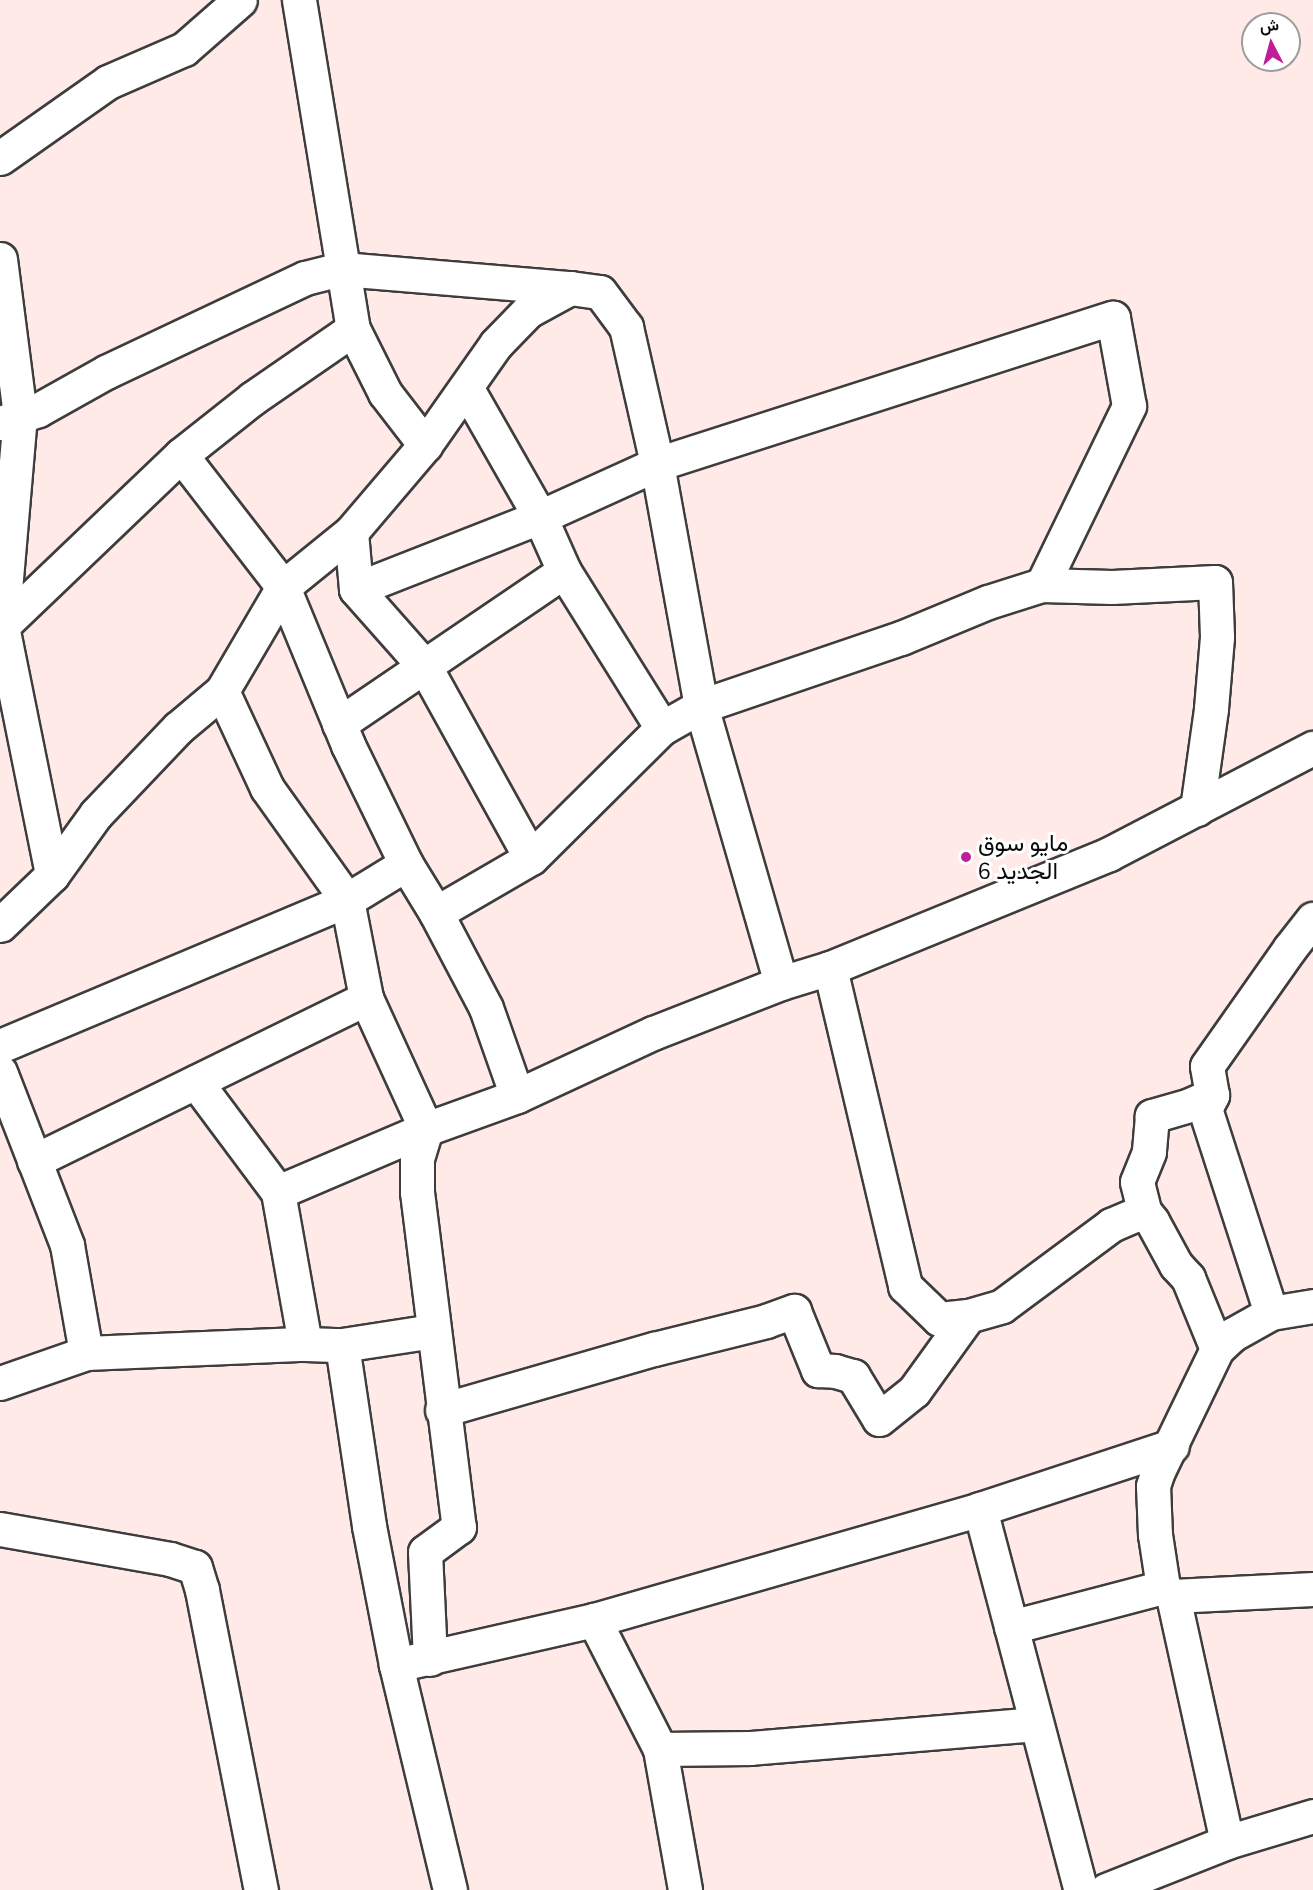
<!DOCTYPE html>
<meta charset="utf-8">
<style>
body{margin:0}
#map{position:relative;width:1313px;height:1890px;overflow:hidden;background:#ffeae8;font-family:"Zilla Slab",Vazirmatn,serif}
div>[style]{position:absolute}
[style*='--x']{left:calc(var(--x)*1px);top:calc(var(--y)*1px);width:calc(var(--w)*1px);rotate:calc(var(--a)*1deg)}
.roads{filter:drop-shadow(2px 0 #3d3d3d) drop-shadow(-2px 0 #3d3d3d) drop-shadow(0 2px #3d3d3d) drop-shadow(0 -2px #3d3d3d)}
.street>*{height:33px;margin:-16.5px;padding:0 16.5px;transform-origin:16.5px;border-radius:16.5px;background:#fff}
.dots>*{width:16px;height:16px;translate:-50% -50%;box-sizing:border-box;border:3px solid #fff;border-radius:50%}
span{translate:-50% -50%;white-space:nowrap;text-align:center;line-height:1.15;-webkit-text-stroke:6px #fff;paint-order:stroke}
.poi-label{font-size:24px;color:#0a0a0a}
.left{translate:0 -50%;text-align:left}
.north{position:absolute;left:1241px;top:12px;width:60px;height:60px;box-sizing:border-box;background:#fff;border:2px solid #9d9d9d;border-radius:50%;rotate:354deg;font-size:16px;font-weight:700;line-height:24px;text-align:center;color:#0a0a0a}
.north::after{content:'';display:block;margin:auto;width:21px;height:27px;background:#be1f99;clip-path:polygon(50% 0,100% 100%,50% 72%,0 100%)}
</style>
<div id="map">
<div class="roads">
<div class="street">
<div style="--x:299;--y:0;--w:333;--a:80.7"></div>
<div style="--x:353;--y:329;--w:72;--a:63.4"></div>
<div style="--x:385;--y:393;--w:66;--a:52.4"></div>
<div style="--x:0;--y:158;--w:132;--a:-35.1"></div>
<div style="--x:108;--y:82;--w:83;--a:-23.5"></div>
<div style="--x:184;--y:49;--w:74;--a:-41.2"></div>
<div style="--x:0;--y:259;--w:157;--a:82.7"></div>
<div style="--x:20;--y:415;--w:212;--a:94.9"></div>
<div style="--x:2;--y:626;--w:254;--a:78.6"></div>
<div style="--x:467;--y:389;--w:147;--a:60.3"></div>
<div style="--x:540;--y:517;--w:59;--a:66"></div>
<div style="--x:564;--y:571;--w:185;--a:58"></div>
<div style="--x:0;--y:423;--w:40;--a:-18.9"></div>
<div style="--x:38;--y:410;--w:78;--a:-29.2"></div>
<div style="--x:106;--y:372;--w:220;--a:-25.3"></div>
<div style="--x:305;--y:278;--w:38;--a:-14"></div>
<div style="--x:342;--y:269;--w:229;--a:4.8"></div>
<div style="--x:570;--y:288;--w:30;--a:8"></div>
<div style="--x:600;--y:292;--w:44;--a:53.4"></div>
<div style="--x:626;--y:327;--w:140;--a:77.2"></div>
<div style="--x:657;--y:464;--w:246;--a:79.7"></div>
<div style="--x:701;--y:706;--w:288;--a:73.9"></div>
<div style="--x:181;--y:455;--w:167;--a:52.3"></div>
<div style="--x:283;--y:587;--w:171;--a:67.6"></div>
<div style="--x:348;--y:745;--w:132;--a:64"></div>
<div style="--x:406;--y:864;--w:57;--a:58.5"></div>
<div style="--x:436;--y:913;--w:107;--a:62.2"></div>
<div style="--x:486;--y:1008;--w:93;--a:70.6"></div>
<div style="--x:351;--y:532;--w:57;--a:85"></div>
<div style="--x:356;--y:589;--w:104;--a:48.5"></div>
<div style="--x:425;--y:667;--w:218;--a:61"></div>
<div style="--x:356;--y:589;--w:198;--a:-21.4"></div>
<div style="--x:540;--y:517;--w:128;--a:-24.4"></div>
<div style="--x:657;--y:464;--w:479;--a:-17.8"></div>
<div style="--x:1113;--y:318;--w:89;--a:79.7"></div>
<div style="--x:1129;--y:406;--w:199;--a:115.9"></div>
<div style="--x:2;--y:626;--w:248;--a:-43.7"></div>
<div style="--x:181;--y:455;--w:92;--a:-38.4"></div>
<div style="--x:253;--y:398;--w:121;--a:-34.6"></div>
<div style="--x:222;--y:691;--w:107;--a:65.1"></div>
<div style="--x:267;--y:788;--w:138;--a:54.5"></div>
<div style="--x:347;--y:900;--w:100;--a:79"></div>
<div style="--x:366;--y:998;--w:144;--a:65.4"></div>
<div style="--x:426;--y:1129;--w:31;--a:107"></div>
<div style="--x:417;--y:1159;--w:33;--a:90"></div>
<div style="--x:417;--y:1192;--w:338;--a:82.9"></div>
<div style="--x:459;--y:1527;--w:42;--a:143.7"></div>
<div style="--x:425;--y:1552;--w:107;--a:87.3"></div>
<div style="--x:339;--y:724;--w:272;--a:-34.2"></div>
<div style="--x:436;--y:913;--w:110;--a:-30.1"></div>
<div style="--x:531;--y:858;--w:185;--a:-44.8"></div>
<div style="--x:662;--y:728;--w:45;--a:-29.4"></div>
<div style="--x:701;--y:706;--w:211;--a:-18.8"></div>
<div style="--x:901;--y:638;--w:94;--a:-22.5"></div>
<div style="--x:988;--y:602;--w:57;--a:-17.5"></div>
<div style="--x:1042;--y:585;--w:70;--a:1.6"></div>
<div style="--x:1112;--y:587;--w:103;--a:-2.8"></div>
<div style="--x:1215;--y:582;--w:55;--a:87.9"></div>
<div style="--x:1217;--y:637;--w:72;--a:94.8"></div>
<div style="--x:1211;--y:709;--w:101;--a:98"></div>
<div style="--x:0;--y:925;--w:72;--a:-43.9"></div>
<div style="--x:52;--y:875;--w:75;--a:-54.2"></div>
<div style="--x:96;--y:814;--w:119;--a:-46.4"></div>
<div style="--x:178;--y:728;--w:57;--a:-40.1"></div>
<div style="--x:222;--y:691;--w:121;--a:-59.6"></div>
<div style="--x:283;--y:587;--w:87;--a:-39"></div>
<div style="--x:351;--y:532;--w:114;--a:-49.6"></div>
<div style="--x:425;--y:445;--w:123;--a:-54.9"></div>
<div style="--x:496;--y:344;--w:46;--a:-45.9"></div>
<div style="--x:528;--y:311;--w:48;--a:-28.7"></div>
<div style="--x:830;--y:968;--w:327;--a:76.7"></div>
<div style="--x:905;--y:1286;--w:47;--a:44.1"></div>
<div style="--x:939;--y:1319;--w:29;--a:-6"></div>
<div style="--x:968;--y:1316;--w:35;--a:-16"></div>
<div style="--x:1002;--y:1306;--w:136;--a:-36.6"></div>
<div style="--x:1111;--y:1225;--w:36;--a:-23"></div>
<div style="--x:0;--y:1046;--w:376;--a:-22.8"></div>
<div style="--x:347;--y:900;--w:69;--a:-31.4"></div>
<div style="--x:0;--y:1072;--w:186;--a:68.8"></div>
<div style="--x:67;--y:1245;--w:110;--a:80"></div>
<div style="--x:196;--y:1082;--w:137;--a:53.3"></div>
<div style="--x:278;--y:1192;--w:154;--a:79.9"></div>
<div style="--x:1212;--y:1095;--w:24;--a:156"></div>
<div style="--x:1190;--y:1105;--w:40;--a:164"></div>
<div style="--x:1152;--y:1116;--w:36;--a:95"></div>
<div style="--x:1149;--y:1152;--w:32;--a:112"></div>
<div style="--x:1137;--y:1182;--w:30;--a:76"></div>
<div style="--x:1144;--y:1211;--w:13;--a:51"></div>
<div style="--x:1152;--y:1221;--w:50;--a:61.4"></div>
<div style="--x:1176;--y:1265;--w:18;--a:47"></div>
<div style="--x:1188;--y:1278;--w:77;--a:67.8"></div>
<div style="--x:34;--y:1161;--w:370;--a:-26.1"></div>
<div style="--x:278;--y:1192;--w:161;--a:-23.1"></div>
<div style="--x:426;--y:1129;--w:97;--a:-19.9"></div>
<div style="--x:517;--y:1096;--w:150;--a:-24.9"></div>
<div style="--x:653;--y:1033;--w:137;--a:-21.3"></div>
<div style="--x:781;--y:983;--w:51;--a:-17"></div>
<div style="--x:830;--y:968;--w:301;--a:-22.2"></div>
<div style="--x:1109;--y:854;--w:230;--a:-27.5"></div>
<div style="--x:1271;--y:1313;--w:214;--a:-107.9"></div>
<div style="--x:1205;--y:1109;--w:16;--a:-63"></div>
<div style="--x:1212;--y:1095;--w:29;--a:-100"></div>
<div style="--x:1207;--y:1066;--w:144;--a:-54.9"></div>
<div style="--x:1290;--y:948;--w:37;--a:-52"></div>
<div style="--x:342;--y:1345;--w:183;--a:81.5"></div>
<div style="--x:369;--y:1526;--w:142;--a:79"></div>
<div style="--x:396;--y:1665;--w:231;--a:76.5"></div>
<div style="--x:0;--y:1383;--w:91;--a:-19.2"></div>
<div style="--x:86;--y:1353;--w:219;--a:-2.4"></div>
<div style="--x:305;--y:1344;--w:37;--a:2"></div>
<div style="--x:342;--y:1345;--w:93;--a:-8.7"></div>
<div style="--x:442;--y:1410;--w:221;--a:-16.1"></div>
<div style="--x:654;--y:1349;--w:115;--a:-14"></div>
<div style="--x:766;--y:1321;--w:30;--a:-20"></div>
<div style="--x:794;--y:1311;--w:64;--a:67.9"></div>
<div style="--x:818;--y:1370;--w:17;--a:3"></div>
<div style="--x:835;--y:1371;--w:19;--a:16"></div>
<div style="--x:853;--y:1376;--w:50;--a:58.8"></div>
<div style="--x:879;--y:1419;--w:45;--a:-38.7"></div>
<div style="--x:914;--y:1391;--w:92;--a:-54.2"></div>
<div style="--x:980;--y:1509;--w:394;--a:75.2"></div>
<div style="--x:0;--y:1529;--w:173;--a:10"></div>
<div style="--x:170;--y:1559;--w:26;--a:18"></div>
<div style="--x:195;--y:1567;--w:24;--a:73"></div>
<div style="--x:202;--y:1590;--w:306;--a:78.9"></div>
<div style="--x:1173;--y:1596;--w:140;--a:-2.9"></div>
<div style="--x:594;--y:1620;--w:145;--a:62.9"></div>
<div style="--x:660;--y:1749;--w:143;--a:79.9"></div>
<div style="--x:1011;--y:1627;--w:157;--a:-14.7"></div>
<div style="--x:396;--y:1665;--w:203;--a:-12.8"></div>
<div style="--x:594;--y:1620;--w:402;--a:-16"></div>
<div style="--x:980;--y:1509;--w:202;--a:-18.2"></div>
<div style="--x:660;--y:1749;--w:90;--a:-0.6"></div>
<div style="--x:750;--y:1748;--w:286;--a:-4.8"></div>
<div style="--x:1227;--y:1842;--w:252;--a:-102.4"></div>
<div style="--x:1173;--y:1596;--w:13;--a:-138"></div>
<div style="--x:1163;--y:1587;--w:53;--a:-98.7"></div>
<div style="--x:1155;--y:1535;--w:49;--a:-92.3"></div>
<div style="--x:1153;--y:1486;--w:16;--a:-72"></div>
<div style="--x:1158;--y:1471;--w:136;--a:-64.2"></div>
<div style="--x:1217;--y:1349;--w:21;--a:-43"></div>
<div style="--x:1232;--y:1335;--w:45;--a:-29.4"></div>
<div style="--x:1271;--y:1313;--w:43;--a:-9.5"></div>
<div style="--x:1106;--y:1890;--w:130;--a:-21.6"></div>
<div style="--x:1227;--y:1842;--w:90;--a:-16.8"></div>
</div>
</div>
<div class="dots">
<div style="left:966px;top:857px;background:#be1f99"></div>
</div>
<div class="poi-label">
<span class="left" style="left:978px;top:857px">مايو سوق<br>6 الجديد</span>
</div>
<div class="north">ش</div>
</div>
